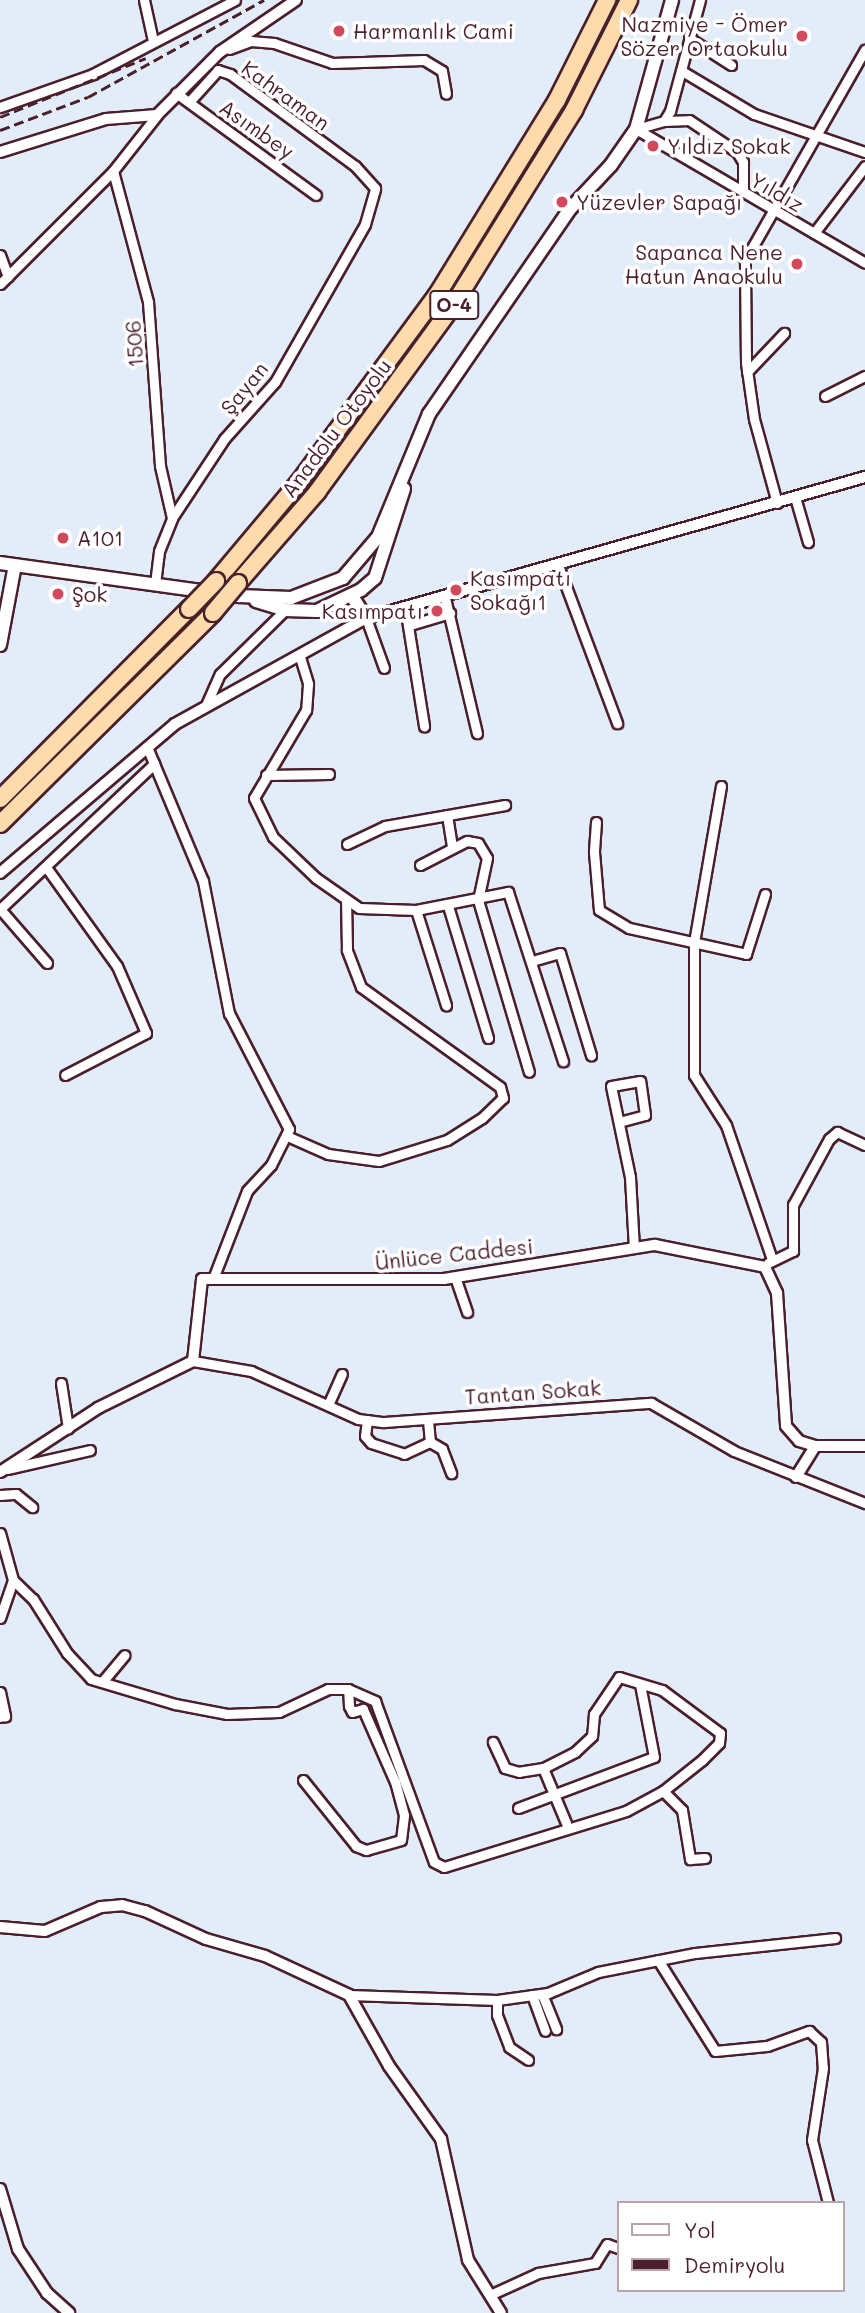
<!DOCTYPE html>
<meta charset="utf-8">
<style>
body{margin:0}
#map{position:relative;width:865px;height:2313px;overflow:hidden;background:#e3ecf9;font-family:Mali,sans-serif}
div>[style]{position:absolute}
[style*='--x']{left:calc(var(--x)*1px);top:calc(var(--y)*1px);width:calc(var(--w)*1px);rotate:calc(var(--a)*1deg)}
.roads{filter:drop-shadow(2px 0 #4a1f2b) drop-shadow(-2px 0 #4a1f2b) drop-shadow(0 2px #4a1f2b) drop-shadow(0 -2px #4a1f2b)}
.minor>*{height:9px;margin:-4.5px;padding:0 4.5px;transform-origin:4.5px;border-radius:4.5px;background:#fff}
.tertiary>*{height:10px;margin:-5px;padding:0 5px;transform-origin:5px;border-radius:5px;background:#fff}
.secondary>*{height:12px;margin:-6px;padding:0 6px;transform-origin:6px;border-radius:6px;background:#fff}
.motorway>*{height:16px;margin:-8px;padding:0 8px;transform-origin:8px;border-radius:8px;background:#fedbac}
.rail>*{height:2.5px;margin-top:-1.25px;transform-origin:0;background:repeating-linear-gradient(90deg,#4a1f2b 0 10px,transparent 0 15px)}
.bridges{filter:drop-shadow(2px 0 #4a1f2b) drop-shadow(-2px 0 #4a1f2b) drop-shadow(0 2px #4a1f2b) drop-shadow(0 -2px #4a1f2b)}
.motorway-bridge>*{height:16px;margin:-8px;padding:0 8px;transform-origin:8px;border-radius:8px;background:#fedbac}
.dots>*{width:19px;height:19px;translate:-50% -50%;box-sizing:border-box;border:4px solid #fff;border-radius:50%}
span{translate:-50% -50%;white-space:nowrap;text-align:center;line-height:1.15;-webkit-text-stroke:7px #fff;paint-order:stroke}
.shield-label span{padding:2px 5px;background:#fff;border:2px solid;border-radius:5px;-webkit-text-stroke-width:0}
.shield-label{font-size:19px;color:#4a1f2b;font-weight:700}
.poi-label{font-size:21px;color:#4a1f2b}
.right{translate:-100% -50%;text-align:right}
.left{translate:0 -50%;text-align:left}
.street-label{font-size:21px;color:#4a1f2b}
.legend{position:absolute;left:617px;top:2201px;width:228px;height:91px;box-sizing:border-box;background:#fff;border:2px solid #b7a5aa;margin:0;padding:9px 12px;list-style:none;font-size:21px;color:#4a1f2b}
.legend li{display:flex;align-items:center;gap:14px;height:35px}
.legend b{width:35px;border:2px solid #b7a5aa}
</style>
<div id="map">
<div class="roads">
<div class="minor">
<div style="--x:144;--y:0;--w:42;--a:77.6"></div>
<div style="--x:689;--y:38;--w:50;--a:32.7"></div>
<div style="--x:229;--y:49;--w:23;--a:-20"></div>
<div style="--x:251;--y:41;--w:23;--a:5"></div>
<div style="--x:274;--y:43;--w:61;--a:19"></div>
<div style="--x:332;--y:63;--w:92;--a:-1.9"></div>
<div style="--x:424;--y:60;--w:21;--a:31"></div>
<div style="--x:442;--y:71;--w:23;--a:80"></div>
<div style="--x:682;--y:71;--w:84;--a:30.8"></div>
<div style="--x:754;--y:114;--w:117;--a:18.9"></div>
<div style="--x:176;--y:93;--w:173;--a:36.1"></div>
<div style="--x:0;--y:107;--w:99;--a:-19.5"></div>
<div style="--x:93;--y:74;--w:160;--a:-27.5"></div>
<div style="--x:664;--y:121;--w:25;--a:-2"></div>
<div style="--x:689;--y:120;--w:58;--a:33.7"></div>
<div style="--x:737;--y:152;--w:12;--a:59"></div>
<div style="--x:743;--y:162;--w:30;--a:90"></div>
<div style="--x:636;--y:129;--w:265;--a:30.3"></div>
<div style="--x:636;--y:129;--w:29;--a:-16"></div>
<div style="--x:664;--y:121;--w:12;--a:-59"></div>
<div style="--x:670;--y:111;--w:115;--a:-74.9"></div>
<div style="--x:113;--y:171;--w:136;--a:75"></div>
<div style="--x:148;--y:302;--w:164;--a:85.8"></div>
<div style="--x:160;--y:466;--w:53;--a:77"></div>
<div style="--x:814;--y:233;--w:84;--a:-52.7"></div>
<div style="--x:0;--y:255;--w:23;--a:70"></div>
<div style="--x:0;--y:284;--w:160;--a:-45"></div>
<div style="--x:113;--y:171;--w:71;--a:-51.8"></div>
<div style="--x:747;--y:372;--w:54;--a:-46.5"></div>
<div style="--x:825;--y:396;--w:45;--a:-26.6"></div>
<div style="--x:795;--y:497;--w:47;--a:73.9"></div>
<div style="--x:777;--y:503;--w:87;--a:-105.3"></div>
<div style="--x:754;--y:419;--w:57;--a:-98.1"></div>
<div style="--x:746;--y:363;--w:103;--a:-90.6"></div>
<div style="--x:745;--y:260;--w:242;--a:-60.3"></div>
<div style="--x:558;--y:565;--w:169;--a:69.5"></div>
<div style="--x:155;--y:584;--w:33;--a:-83"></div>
<div style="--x:159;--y:551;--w:35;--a:-68"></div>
<div style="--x:172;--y:518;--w:95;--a:-56.6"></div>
<div style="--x:224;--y:439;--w:76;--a:-48.2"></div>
<div style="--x:275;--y:382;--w:182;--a:-60.3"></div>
<div style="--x:365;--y:224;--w:37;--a:-74"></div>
<div style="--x:375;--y:188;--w:30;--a:-132"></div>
<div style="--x:355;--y:166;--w:155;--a:-143.6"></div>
<div style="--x:230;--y:74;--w:13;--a:-162"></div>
<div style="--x:218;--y:70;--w:43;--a:132.2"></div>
<div style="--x:445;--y:598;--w:139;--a:76.7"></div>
<div style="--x:405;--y:607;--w:121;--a:80.9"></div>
<div style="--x:366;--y:618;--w:53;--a:70.2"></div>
<div style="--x:410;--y:625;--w:42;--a:-16.7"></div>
<div style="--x:300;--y:657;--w:28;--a:73"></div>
<div style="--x:308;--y:684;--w:26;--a:94"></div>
<div style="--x:306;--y:710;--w:102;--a:120.6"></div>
<div style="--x:254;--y:798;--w:43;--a:64"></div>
<div style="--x:273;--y:837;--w:59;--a:43.6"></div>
<div style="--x:316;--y:878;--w:52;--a:34.9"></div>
<div style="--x:359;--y:908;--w:57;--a:2"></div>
<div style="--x:416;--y:910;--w:94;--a:-11.1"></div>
<div style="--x:508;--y:892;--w:178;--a:72"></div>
<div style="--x:206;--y:705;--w:34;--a:-66"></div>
<div style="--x:220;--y:674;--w:91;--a:-44.6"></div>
<div style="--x:147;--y:747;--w:145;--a:67.3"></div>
<div style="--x:203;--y:881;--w:135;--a:78.9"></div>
<div style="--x:229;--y:1013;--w:131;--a:62.7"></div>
<div style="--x:289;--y:1129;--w:40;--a:116.6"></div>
<div style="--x:271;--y:1165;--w:35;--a:133"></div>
<div style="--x:247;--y:1191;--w:91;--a:111.2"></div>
<div style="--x:266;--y:775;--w:63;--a:-0.9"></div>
<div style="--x:721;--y:786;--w:159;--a:99.8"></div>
<div style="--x:694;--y:943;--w:132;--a:90"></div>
<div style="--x:694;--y:1075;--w:59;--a:57.4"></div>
<div style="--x:726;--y:1125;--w:142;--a:71.1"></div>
<div style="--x:447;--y:815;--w:32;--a:81"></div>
<div style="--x:596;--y:822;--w:30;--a:94"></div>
<div style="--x:594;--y:852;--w:58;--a:85.1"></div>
<div style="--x:599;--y:910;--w:35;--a:31"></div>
<div style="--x:629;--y:928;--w:120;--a:12.5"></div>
<div style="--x:746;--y:954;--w:63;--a:-72.4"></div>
<div style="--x:347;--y:844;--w:42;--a:-25.3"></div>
<div style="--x:385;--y:826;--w:122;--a:-9.9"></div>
<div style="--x:420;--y:865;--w:53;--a:-27.1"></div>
<div style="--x:467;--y:841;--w:11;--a:10"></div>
<div style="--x:478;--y:843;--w:17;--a:59"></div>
<div style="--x:487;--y:858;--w:43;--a:102.1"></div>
<div style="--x:478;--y:900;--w:179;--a:73.5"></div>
<div style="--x:46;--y:867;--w:122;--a:54.4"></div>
<div style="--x:117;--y:966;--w:73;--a:66.6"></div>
<div style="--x:146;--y:1033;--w:91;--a:152.6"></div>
<div style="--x:448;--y:906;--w:138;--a:73.1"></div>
<div style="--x:416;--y:910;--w:100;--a:72.5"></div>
<div style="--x:532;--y:961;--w:29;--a:-16"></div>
<div style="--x:560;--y:953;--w:107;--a:73.1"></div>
<div style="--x:47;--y:963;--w:72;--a:-131"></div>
<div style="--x:0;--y:909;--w:212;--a:-43.3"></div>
<div style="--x:619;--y:1122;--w:27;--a:-15"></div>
<div style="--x:645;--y:1115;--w:34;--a:-98"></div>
<div style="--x:640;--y:1081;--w:29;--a:170"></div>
<div style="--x:611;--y:1086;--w:93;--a:78.2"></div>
<div style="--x:630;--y:1177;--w:71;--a:86.8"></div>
<div style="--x:287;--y:1136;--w:45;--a:23.7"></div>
<div style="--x:328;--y:1154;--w:51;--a:7.8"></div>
<div style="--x:379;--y:1161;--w:71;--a:-17.2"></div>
<div style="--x:447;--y:1140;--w:41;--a:-32.2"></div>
<div style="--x:482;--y:1118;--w:29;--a:-44"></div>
<div style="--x:503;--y:1098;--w:11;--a:-105"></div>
<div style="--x:500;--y:1087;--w:171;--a:-144.3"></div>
<div style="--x:361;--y:987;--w:40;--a:-111"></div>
<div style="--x:347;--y:950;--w:50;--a:-91.1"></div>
<div style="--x:768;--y:1263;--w:28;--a:-26"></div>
<div style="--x:793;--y:1251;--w:46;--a:-90"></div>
<div style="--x:793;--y:1205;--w:75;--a:-61.4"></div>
<div style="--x:829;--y:1139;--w:11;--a:-41"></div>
<div style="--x:837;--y:1132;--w:31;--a:25"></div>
<div style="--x:455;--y:1277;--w:37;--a:71"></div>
<div style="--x:193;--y:1361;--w:59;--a:9.8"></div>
<div style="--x:251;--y:1371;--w:117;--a:24.2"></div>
<div style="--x:358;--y:1419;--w:26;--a:7"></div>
<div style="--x:384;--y:1422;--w:268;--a:-4.1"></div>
<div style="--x:651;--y:1403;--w:96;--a:30"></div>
<div style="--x:734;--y:1451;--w:141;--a:21.7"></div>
<div style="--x:61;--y:1383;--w:46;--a:81.2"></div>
<div style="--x:328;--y:1405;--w:34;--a:-66"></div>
<div style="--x:367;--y:1420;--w:16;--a:97"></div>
<div style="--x:365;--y:1436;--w:9;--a:49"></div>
<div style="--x:371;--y:1443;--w:35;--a:18"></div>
<div style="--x:404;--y:1454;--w:29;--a:-25"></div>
<div style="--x:430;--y:1442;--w:14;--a:30"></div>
<div style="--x:442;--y:1449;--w:26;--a:69"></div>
<div style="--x:428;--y:1420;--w:22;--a:85"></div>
<div style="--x:7;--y:1469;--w:85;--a:-12.9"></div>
<div style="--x:0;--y:1495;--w:16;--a:-4"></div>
<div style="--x:16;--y:1494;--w:21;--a:39"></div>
<div style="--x:0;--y:1533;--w:49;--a:74.5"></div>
<div style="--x:13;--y:1580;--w:28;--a:44"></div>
<div style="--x:33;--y:1599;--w:64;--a:57.8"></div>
<div style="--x:67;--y:1653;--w:35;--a:47"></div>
<div style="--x:91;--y:1679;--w:88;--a:16.6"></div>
<div style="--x:175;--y:1704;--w:53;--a:10.9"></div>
<div style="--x:227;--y:1714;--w:52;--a:-2.2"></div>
<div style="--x:279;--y:1712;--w:54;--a:-25.1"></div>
<div style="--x:328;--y:1689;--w:20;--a:0"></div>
<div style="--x:348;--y:1689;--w:30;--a:24"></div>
<div style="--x:375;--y:1701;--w:171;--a:69.9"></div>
<div style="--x:434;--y:1862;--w:11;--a:27"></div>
<div style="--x:444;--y:1867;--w:190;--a:-17.1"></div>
<div style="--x:626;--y:1811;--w:42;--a:-28.4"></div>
<div style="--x:663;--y:1791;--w:50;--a:-38.5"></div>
<div style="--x:702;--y:1760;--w:24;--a:-45"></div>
<div style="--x:719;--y:1743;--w:10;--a:-84"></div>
<div style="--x:720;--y:1733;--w:72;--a:-143.4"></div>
<div style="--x:662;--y:1690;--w:45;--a:-163.2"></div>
<div style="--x:619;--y:1677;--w:45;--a:124"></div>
<div style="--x:594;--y:1714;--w:22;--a:95"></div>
<div style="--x:592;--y:1736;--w:23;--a:137"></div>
<div style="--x:575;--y:1752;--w:36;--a:153"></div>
<div style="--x:543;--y:1768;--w:24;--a:171"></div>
<div style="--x:519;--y:1772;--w:15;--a:-164"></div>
<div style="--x:505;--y:1768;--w:29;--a:-115"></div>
<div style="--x:0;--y:1618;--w:40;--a:-71.1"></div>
<div style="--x:102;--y:1682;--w:35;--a:-50"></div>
<div style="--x:0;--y:1692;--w:25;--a:78"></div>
<div style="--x:5;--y:1716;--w:5;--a:169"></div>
<div style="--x:543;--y:1768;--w:60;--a:67.3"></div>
<div style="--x:303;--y:1780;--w:85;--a:51.2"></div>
<div style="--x:356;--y:1846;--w:11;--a:22"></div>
<div style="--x:366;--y:1850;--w:36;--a:-16"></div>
<div style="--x:401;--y:1840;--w:25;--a:-83"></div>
<div style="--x:404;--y:1815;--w:34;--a:-105"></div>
<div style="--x:395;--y:1782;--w:80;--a:-113.7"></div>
<div style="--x:363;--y:1709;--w:11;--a:165"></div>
<div style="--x:352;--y:1712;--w:7;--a:-117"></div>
<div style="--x:349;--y:1706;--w:17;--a:-93"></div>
<div style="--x:663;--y:1791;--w:27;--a:45"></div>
<div style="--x:682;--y:1810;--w:50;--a:80.7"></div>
<div style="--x:690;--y:1859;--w:15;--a:-4"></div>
<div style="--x:518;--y:1808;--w:145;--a:-20.6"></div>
<div style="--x:654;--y:1757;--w:74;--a:-100.9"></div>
<div style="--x:658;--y:1960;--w:107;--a:57.9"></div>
<div style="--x:715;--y:2051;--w:52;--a:-5.5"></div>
<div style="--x:767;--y:2046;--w:45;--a:-19.7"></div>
<div style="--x:809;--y:2031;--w:16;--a:43"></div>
<div style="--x:821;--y:2042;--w:26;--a:86"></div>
<div style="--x:823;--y:2068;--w:73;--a:98.7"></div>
<div style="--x:812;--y:2140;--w:65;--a:75.7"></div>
<div style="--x:542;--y:1994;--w:38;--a:68"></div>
<div style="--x:349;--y:1995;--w:148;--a:1.9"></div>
<div style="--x:497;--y:2000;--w:51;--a:-7.8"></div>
<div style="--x:548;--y:1993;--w:54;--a:-22.8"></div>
<div style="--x:598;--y:1972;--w:99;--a:-11.1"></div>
<div style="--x:695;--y:1953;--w:141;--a:-6.1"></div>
<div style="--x:532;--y:1995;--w:38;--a:70"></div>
<div style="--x:497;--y:2000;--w:15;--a:90"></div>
<div style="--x:497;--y:2015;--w:34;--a:69"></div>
<div style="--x:509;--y:2047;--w:23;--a:34"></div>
<div style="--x:492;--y:2294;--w:51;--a:-24.5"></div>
<div style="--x:538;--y:2273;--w:58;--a:-10"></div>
<div style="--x:595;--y:2263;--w:22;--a:-58"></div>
<div style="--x:607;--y:2244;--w:12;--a:20"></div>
</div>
<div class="tertiary">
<div style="--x:0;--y:152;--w:111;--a:-17.3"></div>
<div style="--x:106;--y:119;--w:51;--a:-4.5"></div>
<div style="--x:157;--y:115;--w:89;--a:-45"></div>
<div style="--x:220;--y:52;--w:92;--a:-34.4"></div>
<div style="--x:0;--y:873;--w:230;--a:-40.4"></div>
<div style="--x:175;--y:724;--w:218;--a:-29"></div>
<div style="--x:366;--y:618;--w:519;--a:-15.78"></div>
<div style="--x:0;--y:1472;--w:117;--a:-33.1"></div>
<div style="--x:98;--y:1408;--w:106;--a:-26.3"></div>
<div style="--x:193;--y:1361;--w:82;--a:-83.7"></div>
<div style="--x:202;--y:1279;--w:242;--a:0"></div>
<div style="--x:444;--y:1279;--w:214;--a:-9.2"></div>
<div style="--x:655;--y:1245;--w:112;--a:11.3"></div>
<div style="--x:765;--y:1267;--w:29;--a:65"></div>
<div style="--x:777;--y:1293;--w:133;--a:86.1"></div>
<div style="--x:786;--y:1426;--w:20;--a:49"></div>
<div style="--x:799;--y:1441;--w:17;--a:17"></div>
<div style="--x:815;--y:1446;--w:50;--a:0"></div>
<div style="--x:796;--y:1477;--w:36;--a:-58"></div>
<div style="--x:0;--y:1927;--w:45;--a:5.1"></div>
<div style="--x:45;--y:1931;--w:61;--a:-23.2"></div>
<div style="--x:101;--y:1907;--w:21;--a:-5"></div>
<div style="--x:122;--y:1905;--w:24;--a:15"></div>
<div style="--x:145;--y:1911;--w:67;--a:24.7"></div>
<div style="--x:206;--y:1939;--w:61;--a:16.1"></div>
<div style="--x:265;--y:1956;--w:93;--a:24.9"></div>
<div style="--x:349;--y:1995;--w:81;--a:60.6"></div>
<div style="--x:389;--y:2066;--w:90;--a:54.5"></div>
<div style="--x:441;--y:2139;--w:124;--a:77.4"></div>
<div style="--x:468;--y:2260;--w:62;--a:58.1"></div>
<div style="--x:0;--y:2189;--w:63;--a:73.3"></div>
<div style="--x:18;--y:2249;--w:53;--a:56.6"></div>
<div style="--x:47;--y:2293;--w:30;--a:42"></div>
</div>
<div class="secondary">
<div style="--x:0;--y:563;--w:241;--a:7.9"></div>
<div style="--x:239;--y:596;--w:52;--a:2.2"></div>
<div style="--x:291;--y:598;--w:56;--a:-21"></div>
<div style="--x:343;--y:578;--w:54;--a:-49.5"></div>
<div style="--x:378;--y:537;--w:133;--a:-67.5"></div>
<div style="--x:429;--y:414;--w:249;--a:-55.5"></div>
<div style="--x:570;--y:209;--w:60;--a:-47"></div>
<div style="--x:611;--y:165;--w:44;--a:-55.2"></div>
<div style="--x:636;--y:129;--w:134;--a:-74.4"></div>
<div style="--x:352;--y:596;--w:26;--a:58"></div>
<div style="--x:256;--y:601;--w:30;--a:17"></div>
<div style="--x:285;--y:610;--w:32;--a:2"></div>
<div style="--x:317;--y:611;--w:49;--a:-25.5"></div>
<div style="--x:361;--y:590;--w:18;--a:-41"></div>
<div style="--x:375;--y:578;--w:94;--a:-72"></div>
<div style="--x:0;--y:645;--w:81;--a:-79.4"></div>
</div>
<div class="motorway">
<div style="--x:216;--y:581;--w:129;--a:-50"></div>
<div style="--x:299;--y:482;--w:232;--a:-53.6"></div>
<div style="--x:437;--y:295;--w:229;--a:-58.4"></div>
<div style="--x:557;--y:100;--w:112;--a:-63.4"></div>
<div style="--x:238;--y:583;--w:121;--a:-49"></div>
<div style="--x:317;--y:492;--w:229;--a:-53.9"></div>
<div style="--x:452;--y:307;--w:232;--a:-58.2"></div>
<div style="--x:574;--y:110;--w:123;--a:-63.4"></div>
<div style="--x:0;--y:799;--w:268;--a:-45.2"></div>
<div style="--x:0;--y:824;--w:300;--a:-44.7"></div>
</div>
</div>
<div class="rail">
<div style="--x:0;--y:117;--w:157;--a:-22"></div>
<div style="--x:0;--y:130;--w:94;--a:-20.6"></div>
<div style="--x:88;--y:97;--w:201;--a:-28.9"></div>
</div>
<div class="bridges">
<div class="motorway-bridge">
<div style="--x:189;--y:609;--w:39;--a:-46"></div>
<div style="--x:213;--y:613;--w:39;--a:-50"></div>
</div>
</div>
<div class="dots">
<div style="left:339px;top:31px;background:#d1495b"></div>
<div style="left:802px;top:36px;background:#d1495b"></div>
<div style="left:653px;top:146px;background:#d1495b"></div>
<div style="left:562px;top:202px;background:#d1495b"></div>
<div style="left:797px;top:264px;background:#d1495b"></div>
<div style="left:63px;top:538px;background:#d1495b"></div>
<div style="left:456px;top:590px;background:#d1495b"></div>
<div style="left:58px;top:594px;background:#d1495b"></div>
<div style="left:437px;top:611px;background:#d1495b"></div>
</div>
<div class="shield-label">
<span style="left:454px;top:305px">O-4</span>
</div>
<div class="poi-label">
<span class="right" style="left:788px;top:36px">Nazmiye - Ömer<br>Sözer Ortaokulu</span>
<span class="left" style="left:353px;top:31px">Harmanlık Cami</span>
<span class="left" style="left:667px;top:146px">Yıldız Sokak</span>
<span class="left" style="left:576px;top:202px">Yüzevler Sapağı</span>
<span class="right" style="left:783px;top:264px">Sapanca Nene<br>Hatun Anaokulu</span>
<span class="left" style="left:77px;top:538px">A101</span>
<span class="left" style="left:470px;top:590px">Kasımpatı<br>Sokağı1</span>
<span class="left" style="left:72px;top:594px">Şok</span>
<span class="right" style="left:423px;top:611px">Kasımpatı</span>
</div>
<div class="street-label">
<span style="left:286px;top:95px;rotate:36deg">Kahraman</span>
<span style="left:257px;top:129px;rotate:35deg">Asımbey</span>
<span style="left:777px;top:192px;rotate:30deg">Yıldız</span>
<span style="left:134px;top:344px;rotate:-94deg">1506</span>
<span style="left:244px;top:388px;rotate:-51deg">Şayan</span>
<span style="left:336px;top:428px;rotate:-53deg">Anadolu Otoyolu</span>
<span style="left:454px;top:1254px;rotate:-6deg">Ünlüce Caddesi</span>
<span style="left:533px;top:1392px;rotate:-4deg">Tantan Sokak</span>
</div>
<ul class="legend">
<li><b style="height:9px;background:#fff"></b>Yol</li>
<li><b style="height:9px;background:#4a1f2b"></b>Demiryolu</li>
</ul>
</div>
